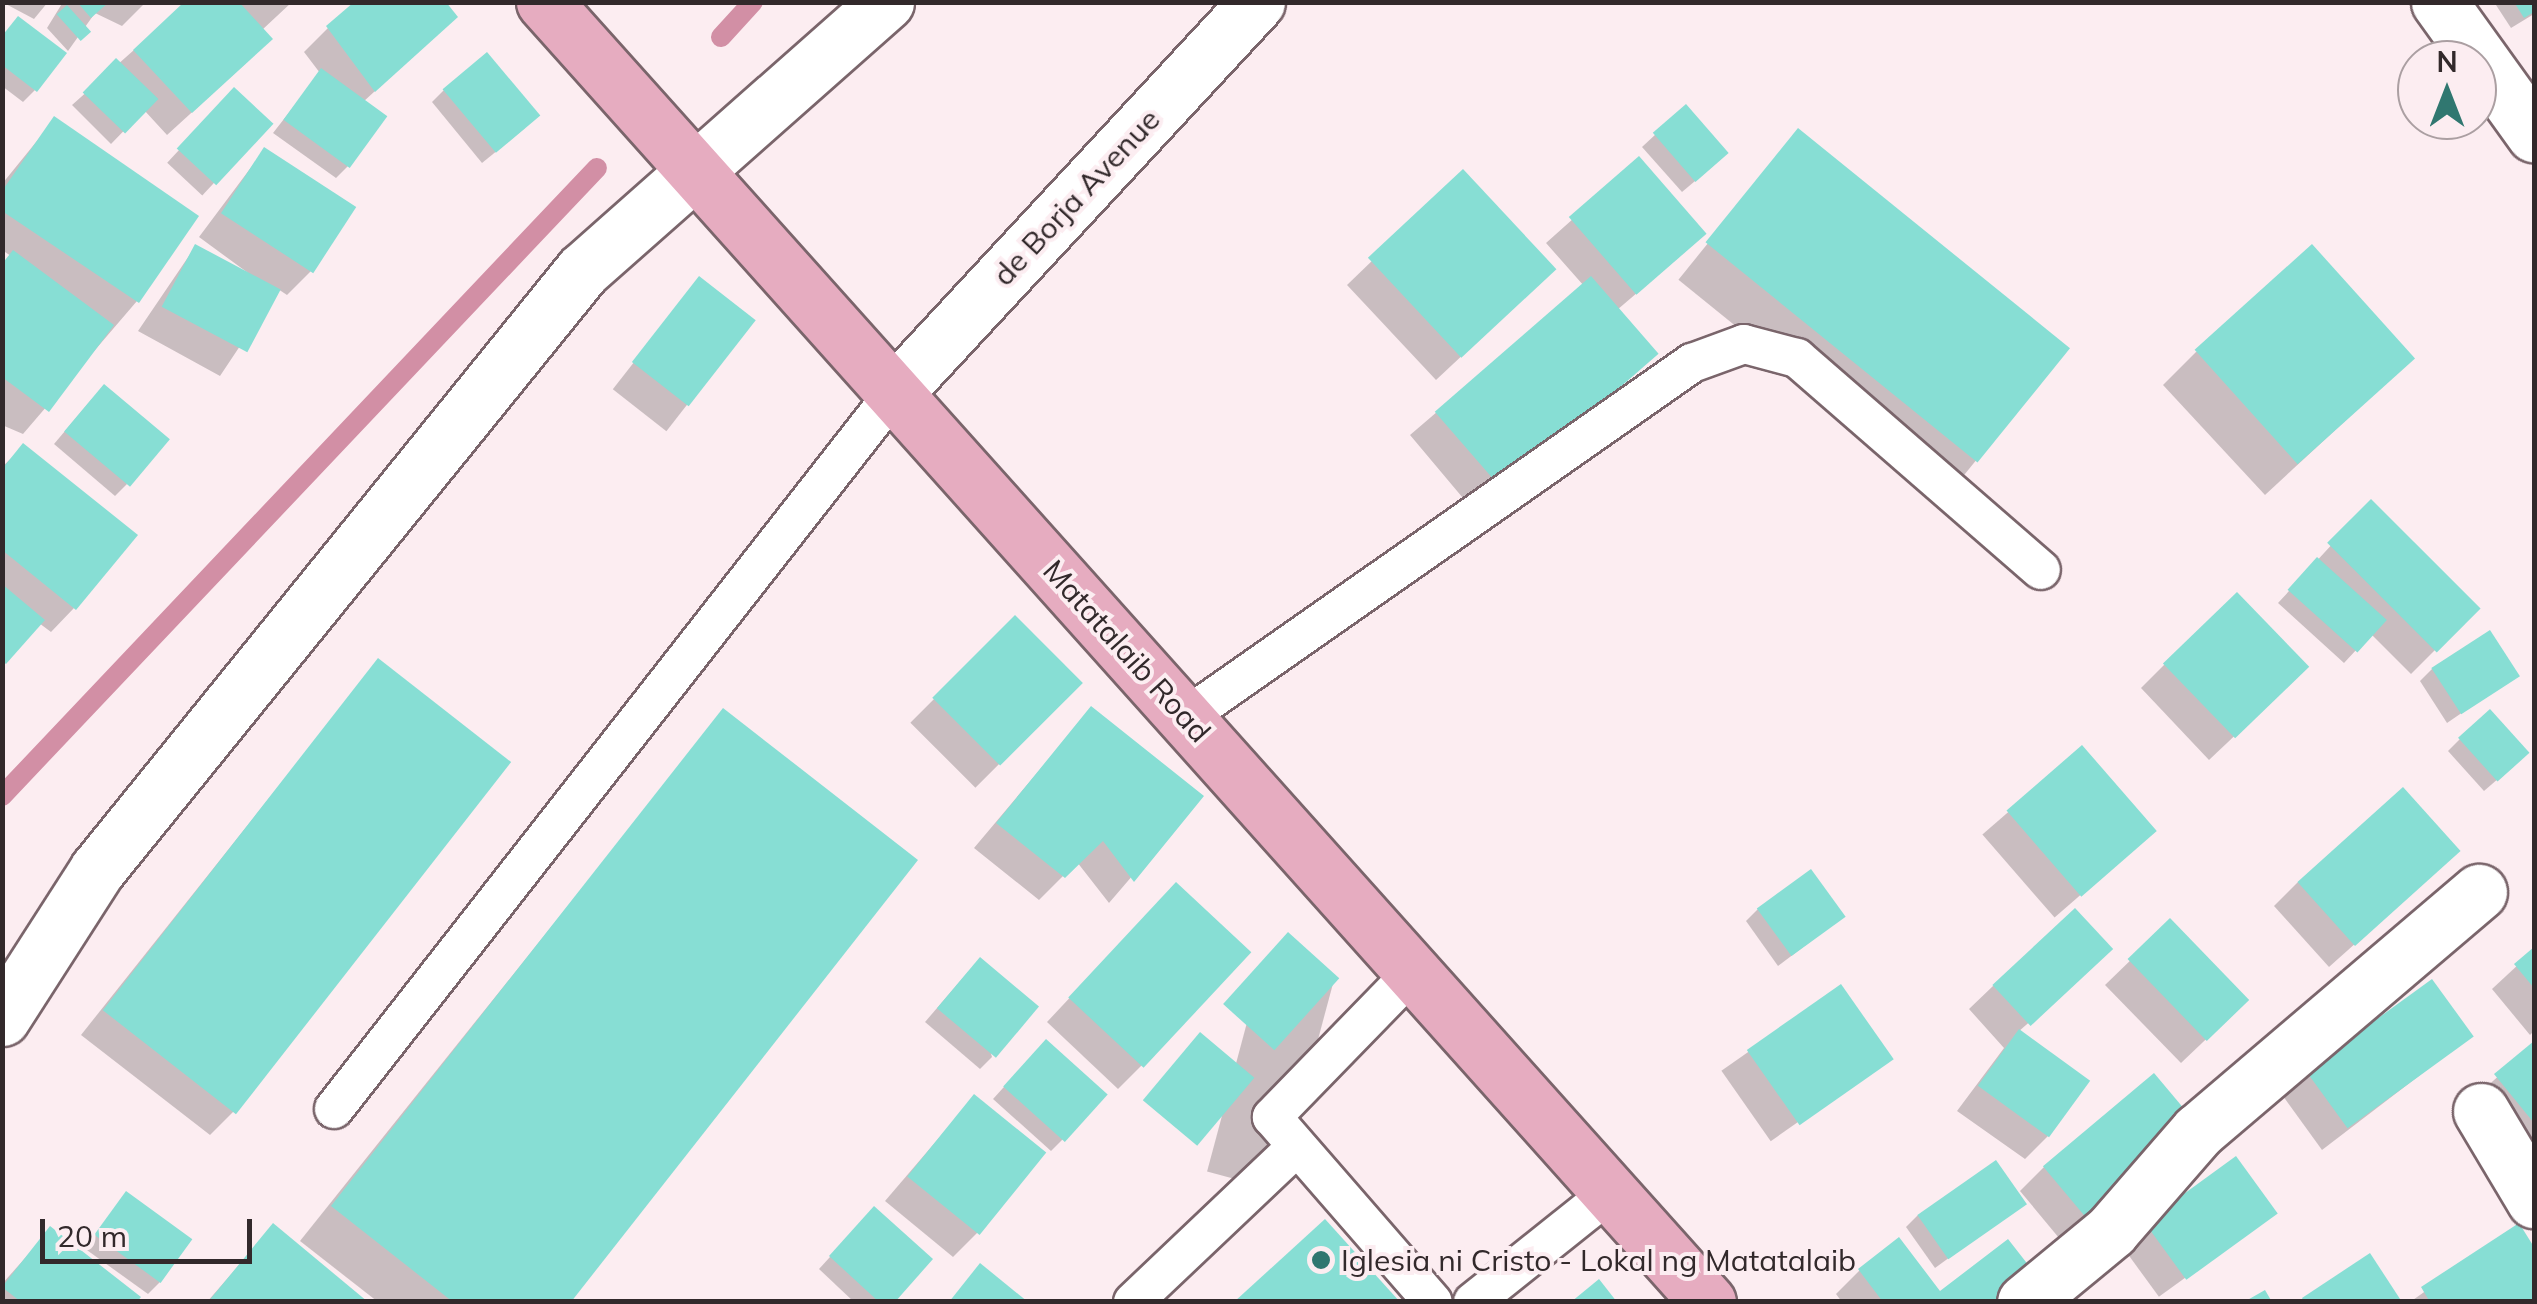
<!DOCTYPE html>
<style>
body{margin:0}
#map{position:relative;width:2537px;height:1304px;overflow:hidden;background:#fcedf1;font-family:Mulish,sans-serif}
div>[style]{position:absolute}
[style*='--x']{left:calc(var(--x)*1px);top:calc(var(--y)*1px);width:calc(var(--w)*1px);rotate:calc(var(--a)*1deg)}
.shadow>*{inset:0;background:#0003;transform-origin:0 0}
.stream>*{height:20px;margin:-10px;padding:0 10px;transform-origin:10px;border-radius:10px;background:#d28fa5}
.building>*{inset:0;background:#87ded4;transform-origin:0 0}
.roads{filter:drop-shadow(2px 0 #7a656b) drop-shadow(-2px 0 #7a656b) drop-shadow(0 2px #7a656b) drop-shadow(0 -2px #7a656b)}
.service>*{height:38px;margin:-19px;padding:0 19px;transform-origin:19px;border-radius:19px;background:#fff}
.minor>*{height:55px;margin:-27.5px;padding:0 27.5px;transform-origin:27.5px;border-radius:27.5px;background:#fff}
.tertiary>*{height:55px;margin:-27.5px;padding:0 27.5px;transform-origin:27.5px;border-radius:27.5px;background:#fff}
.primary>*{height:55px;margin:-27.5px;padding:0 27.5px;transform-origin:27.5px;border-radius:27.5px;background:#e6acc0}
.dots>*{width:28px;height:28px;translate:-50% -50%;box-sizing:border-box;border:5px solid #fcedf1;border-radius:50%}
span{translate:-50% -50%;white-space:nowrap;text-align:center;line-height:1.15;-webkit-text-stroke:8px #fcedf1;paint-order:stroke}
.street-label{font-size:30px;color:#32292b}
.poi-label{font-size:30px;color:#32292b}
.left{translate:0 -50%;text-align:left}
.frame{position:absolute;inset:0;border:5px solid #32292b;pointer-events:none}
.north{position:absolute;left:2397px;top:40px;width:100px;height:100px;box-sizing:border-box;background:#fcedf1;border:2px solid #ab9fa2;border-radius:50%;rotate:0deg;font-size:28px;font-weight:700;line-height:40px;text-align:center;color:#32292b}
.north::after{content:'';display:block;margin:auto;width:35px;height:45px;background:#307770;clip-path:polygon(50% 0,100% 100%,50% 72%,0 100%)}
.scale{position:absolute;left:40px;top:1219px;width:212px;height:45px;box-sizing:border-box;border:5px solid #32292b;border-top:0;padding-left:12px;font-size:30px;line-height:35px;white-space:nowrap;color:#32292b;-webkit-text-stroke:8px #fcedf1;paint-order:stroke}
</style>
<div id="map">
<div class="shadow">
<div style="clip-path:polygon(2px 2px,48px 2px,34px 19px)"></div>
<div style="clip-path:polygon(63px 2px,146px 2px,122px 26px,95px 13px,68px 51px,47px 28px)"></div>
<div style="clip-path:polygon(188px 2px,292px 2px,262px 30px,246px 63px,167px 135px,144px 110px,111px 144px,72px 105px)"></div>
<div style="clip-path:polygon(2494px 2px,2534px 2px,2534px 14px,2511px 28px)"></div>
<div style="clip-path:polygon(328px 28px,431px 40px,363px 102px,348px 166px,336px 178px,273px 133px,320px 73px,304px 52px)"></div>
<div style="clip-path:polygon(2px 36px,35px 90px,23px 102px,2px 86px)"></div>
<div style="clip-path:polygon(444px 90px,525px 128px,482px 163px,432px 102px)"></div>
<div style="left:234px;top:91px;width:48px;height:98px;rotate:43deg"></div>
<div style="clip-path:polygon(1685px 107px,1714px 165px,1682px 192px,1642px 147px)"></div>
<div style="clip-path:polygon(54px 120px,137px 301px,23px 434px,2px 425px,2px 264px,11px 256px,2px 250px,2px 184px)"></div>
<div style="left:1798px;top:132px;width:345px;height:190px;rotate:39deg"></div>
<div style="clip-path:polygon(264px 150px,352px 207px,311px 271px,287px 295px,278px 289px,220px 376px,138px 331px,195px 247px,263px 284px,199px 237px)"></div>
<div style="clip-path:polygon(1639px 160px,1679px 257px,1617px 310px,1655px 354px,1473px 510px,1410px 435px,1584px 286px,1546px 243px)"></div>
<div style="clip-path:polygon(1463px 173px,1530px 292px,1436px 380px,1347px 285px)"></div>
<div style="left:699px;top:279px;width:68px;height:140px;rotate:38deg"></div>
<div style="clip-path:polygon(2196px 352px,2413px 358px,2265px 495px,2163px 385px)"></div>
<div style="clip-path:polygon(92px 399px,127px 484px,115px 496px,54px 444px)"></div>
<div style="clip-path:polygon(23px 447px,74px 608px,51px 632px,39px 623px,2px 664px,2px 467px)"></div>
<div style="clip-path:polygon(2371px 502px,2476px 609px,2411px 674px,2371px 634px,2344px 663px,2278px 603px)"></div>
<div style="left:1015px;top:618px;width:92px;height:148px;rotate:45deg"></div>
<div style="clip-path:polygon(378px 661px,234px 1111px,210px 1135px,81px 1035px)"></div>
<div style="clip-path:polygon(2165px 664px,2282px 691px,2209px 760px,2141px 688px)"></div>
<div style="clip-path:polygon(2432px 669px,2517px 675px,2447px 723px,2420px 681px)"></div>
<div style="clip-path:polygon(1091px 709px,1200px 797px,1109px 903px,1077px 862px,1039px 900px,974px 848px)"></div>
<div style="clip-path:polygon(723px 712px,568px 1302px,378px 1302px,300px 1241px)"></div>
<div style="clip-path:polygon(2460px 739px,2514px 765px,2484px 791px,2448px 751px)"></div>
<div style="left:2082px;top:748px;width:110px;height:132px;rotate:49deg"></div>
<div style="clip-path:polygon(2432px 875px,2329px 967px,2274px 906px,2298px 882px)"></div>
<div style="clip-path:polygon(1153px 909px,1142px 1065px,1118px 1089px,1047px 1022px)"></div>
<div style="clip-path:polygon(1758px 909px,1843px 917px,1778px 966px,1746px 921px)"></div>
<div style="clip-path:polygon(2170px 922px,2222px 1024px,2181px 1063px,2105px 985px)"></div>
<div style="clip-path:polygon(2534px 950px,2534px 1031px,2530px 1035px,2492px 989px)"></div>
<div style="left:1264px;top:959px;width:73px;height:220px;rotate:15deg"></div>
<div style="clip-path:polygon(968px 972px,992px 1057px,980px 1069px,925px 1022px)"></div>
<div style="clip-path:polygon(2086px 972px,2018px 1032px,2048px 1136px,2025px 1159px,1957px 1111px,2004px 1048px,1969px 1009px,1993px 986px)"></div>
<div style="left:1841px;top:987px;width:86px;height:146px;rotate:55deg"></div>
<div style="clip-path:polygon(2471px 1036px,2322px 1150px,2283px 1096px,2307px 1072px)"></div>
<div style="clip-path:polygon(2534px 1044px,2534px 1190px,2462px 1109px)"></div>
<div style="clip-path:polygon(1034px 1054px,1063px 1139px,1051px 1151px,993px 1099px)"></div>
<div style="clip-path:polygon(974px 1097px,977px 1233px,953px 1257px,885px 1201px)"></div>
<div style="clip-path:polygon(2169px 1147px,2059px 1238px,2020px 1191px,2044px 1167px)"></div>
<div style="left:2235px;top:1160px;width:66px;height:142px;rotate:54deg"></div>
<div style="clip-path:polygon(127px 1194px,160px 1282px,148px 1294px,84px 1248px)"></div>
<div style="clip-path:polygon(2023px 1204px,1935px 1268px,1906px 1227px,1918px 1215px)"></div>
<div style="clip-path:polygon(862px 1222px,892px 1302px,854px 1302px,819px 1269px)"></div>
<div style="clip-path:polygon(273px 1226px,362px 1302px,207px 1302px)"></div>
<div style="clip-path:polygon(2518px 1226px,2534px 1251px,2534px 1302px,2410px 1302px)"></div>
<div style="clip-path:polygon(50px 1230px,134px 1302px,2px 1302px,2px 1284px)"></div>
<div style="clip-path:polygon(1860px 1270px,1940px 1294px,2006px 1294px,1842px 1302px,1836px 1294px)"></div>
</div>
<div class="stream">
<div style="--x:721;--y:37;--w:47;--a:-47.6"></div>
<div style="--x:2;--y:796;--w:865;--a:-46.55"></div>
</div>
<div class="building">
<div style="clip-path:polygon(77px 2px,109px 2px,91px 18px)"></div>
<div style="clip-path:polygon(184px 2px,239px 2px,273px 39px,192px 113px,133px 50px)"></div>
<div style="clip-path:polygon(354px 2px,446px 2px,458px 17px,375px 92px,326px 26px)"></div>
<div style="clip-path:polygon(2514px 2px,2534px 2px,2534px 12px,2524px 18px)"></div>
<div style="left:67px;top:5px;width:36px;height:14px;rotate:48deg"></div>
<div style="clip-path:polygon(18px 16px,67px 53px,37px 92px,2px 65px,2px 36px)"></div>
<div style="left:487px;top:52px;width:83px;height:58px;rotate:50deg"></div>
<div style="left:116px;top:58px;width:59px;height:48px;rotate:44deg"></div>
<div style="left:321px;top:68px;width:82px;height:64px;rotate:36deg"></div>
<div style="left:234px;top:87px;width:54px;height:84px;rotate:43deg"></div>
<div style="left:1686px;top:104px;width:65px;height:44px;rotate:49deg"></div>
<div style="clip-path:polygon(54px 116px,199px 216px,139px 303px,2px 211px,2px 191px)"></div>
<div style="left:1798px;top:128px;width:350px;height:147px;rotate:39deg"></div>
<div style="left:264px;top:147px;width:110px;height:79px;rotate:33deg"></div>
<div style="left:1639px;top:156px;width:103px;height:93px;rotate:49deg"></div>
<div style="left:1463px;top:169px;width:137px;height:130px;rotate:47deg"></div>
<div style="left:195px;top:244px;width:97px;height:71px;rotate:28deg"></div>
<div style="left:2312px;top:244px;width:154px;height:158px;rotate:48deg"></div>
<div style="clip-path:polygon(13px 250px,114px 325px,49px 412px,2px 377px,2px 264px)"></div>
<div style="left:699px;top:276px;width:72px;height:109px;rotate:38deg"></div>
<div style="left:1591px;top:276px;width:103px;height:207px;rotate:49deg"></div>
<div style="left:104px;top:384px;width:86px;height:62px;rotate:40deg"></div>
<div style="clip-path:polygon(23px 443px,138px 535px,76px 610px,2px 550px,2px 469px)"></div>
<div style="left:2371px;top:499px;width:155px;height:62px;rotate:45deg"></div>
<div style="left:2317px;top:557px;width:94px;height:44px;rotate:42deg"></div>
<div style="clip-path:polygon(2px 584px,45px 620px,6px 664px,2px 661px)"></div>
<div style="left:2237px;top:592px;width:104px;height:103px;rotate:46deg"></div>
<div style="left:1015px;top:615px;width:96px;height:117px;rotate:45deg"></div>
<div style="left:2490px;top:630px;width:55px;height:70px;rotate:57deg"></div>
<div style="left:378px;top:658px;width:169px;height:447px;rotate:38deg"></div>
<div style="clip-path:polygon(1091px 706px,1204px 796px,1134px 882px,1103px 841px,1065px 878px,996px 823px)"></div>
<div style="clip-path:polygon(723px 708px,918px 860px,571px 1302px,453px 1302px,331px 1206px)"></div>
<div style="left:2490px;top:709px;width:59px;height:43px;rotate:48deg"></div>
<div style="left:2082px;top:745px;width:114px;height:100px;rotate:49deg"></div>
<div style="left:2403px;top:787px;width:86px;height:142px;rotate:48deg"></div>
<div style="left:1811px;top:869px;width:59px;height:67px;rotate:54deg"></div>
<div style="left:1176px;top:882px;width:103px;height:158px;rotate:43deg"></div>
<div style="left:2075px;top:908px;width:56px;height:113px;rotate:47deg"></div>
<div style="left:2170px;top:918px;width:114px;height:59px;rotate:46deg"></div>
<div style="left:1288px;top:932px;width:69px;height:97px;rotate:42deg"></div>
<div style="clip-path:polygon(2534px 947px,2534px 988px,2514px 964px)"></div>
<div style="left:980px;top:957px;width:77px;height:67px;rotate:40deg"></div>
<div style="left:2432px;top:979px;width:71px;height:156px;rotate:54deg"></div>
<div style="left:1841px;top:984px;width:92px;height:115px;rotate:55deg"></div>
<div style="left:2019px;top:1029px;width:88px;height:70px;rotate:36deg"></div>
<div style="left:1200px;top:1032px;width:71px;height:89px;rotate:40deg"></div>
<div style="left:1046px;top:1039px;width:83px;height:64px;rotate:42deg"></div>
<div style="clip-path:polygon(2534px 1041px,2534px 1123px,2494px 1074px)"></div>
<div style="left:2154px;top:1073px;width:65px;height:145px;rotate:50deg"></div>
<div style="left:974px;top:1094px;width:93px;height:106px;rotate:39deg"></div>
<div style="left:2236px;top:1156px;width:71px;height:113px;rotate:54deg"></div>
<div style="left:1996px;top:1160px;width:54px;height:96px;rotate:55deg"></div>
<div style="left:126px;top:1191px;width:82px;height:54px;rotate:36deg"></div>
<div style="clip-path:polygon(874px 1206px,933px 1259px,895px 1302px,879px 1302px,829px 1256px)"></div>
<div style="clip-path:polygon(1325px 1219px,1400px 1302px,1234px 1302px)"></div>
<div style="clip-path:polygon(273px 1223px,368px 1302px,208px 1302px)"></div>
<div style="clip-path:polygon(2519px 1223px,2534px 1247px,2534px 1302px,2430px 1302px,2421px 1287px)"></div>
<div style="clip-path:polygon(50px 1226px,141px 1297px,137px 1302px,21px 1302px,2px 1287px)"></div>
<div style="clip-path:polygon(1899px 1237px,1940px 1291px,2008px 1239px,2033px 1271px,1993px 1302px,1883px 1302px,1858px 1269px)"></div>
<div style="clip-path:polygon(2370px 1253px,2402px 1302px,2304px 1302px,2302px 1298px)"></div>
<div style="clip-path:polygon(980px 1263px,1028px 1302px,949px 1302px)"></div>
<div style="clip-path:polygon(1599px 1279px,1617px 1302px,1571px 1302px)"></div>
<div style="clip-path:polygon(2265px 1290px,2272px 1302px,2244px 1302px)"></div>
</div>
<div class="roads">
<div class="service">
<div style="--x:1186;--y:717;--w:618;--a:-34.98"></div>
<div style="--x:1692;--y:363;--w:55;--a:-20.1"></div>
<div style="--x:1744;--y:344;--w:55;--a:14.8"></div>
<div style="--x:1797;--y:358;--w:323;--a:41"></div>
<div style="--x:1414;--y:971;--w:204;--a:134.2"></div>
<div style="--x:1272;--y:1117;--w:245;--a:49"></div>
<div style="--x:334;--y:1109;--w:910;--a:-51.96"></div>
<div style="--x:1133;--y:1302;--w:221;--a:-43.5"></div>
<div style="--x:1473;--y:1302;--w:176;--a:-38.6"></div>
</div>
<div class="minor">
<div style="--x:2439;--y:2;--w:163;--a:54.3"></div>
<div style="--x:895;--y:392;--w:532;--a:-47.13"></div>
<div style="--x:2481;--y:1111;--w:104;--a:59.2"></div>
<div style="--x:2025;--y:1302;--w:112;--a:-39.5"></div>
<div style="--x:2111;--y:1231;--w:133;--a:-49"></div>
<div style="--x:2198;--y:1131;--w:369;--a:-40.4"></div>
</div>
<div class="tertiary">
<div style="--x:2;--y:1018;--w:176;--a:-57.3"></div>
<div style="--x:97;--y:870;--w:771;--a:-51"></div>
<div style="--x:582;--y:271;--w:406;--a:-41.5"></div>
</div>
<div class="primary">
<div style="--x:544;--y:2;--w:1745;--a:48.16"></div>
</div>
</div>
<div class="dots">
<div style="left:1321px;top:1260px;background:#307770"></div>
</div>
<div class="street-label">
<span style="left:1076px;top:197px;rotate:-47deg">de Borja Avenue</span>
<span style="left:1127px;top:651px;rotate:48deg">Matatalaib Road</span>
</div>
<div class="poi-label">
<span class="left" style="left:1341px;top:1260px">Iglesia ni Cristo - Lokal ng Matatalaib</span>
</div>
<div class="frame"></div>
<div class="north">N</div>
<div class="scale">20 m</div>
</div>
